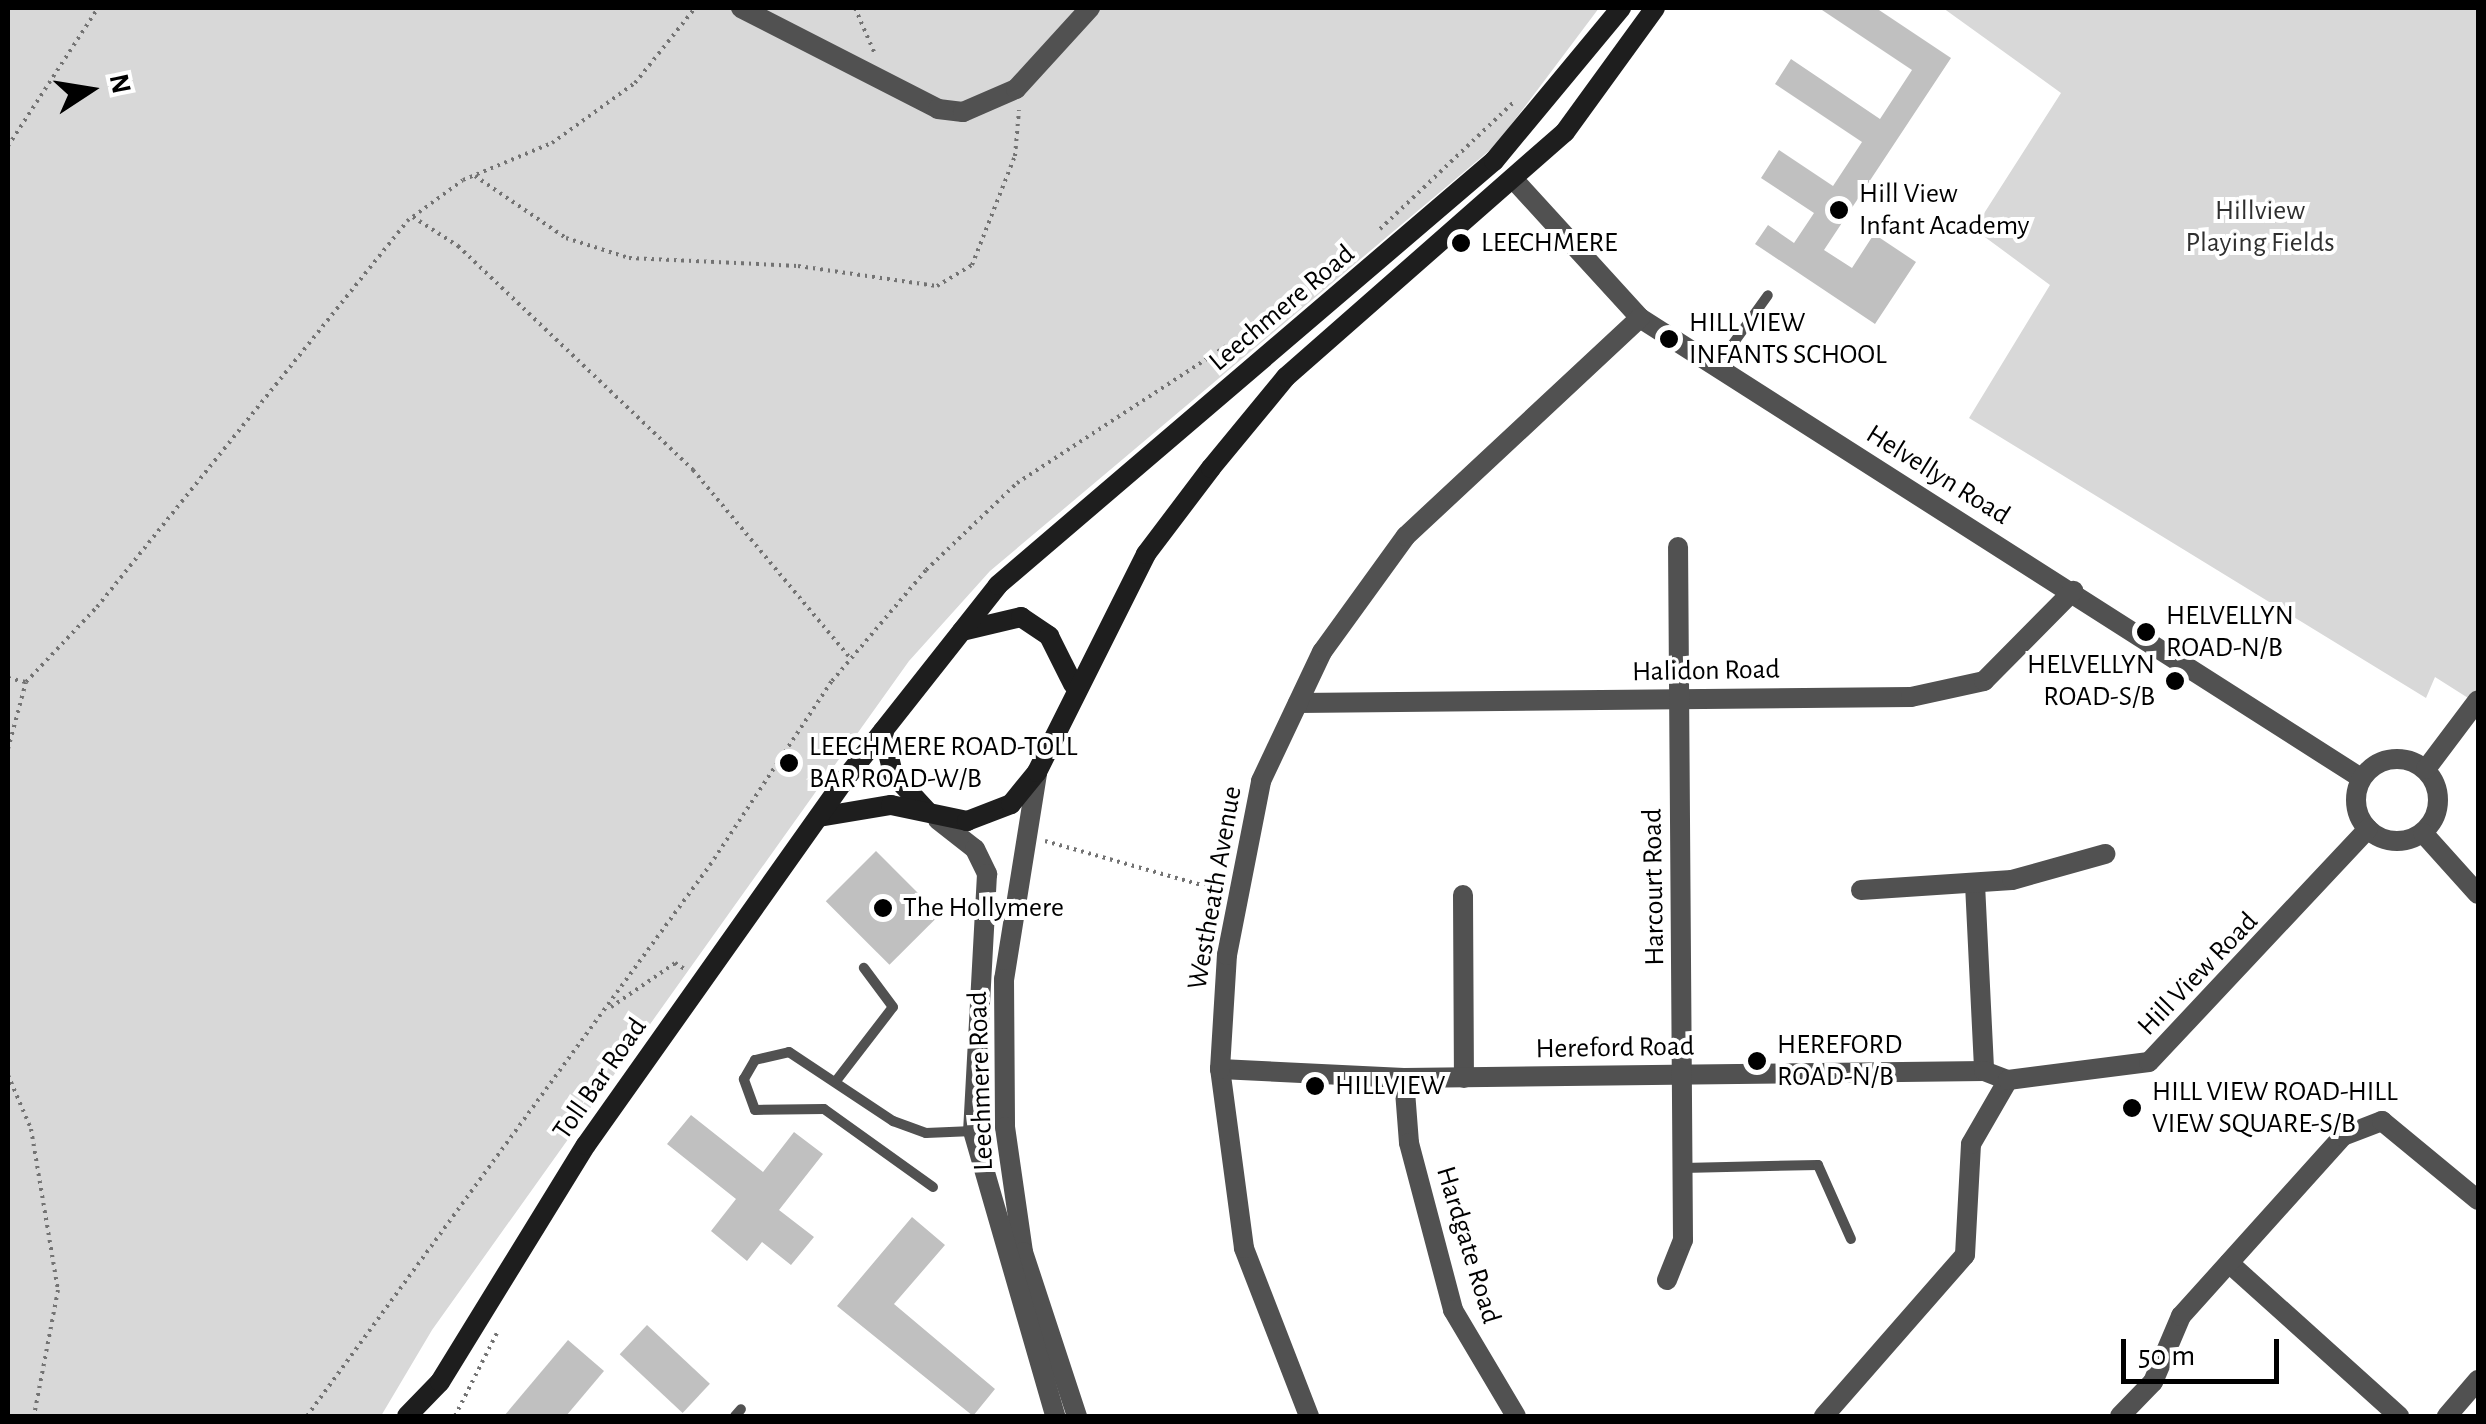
<!DOCTYPE html>
<style>
body{margin:0}
#map{position:relative;width:2486px;height:1424px;overflow:hidden;background:#fff;font-family:"Alegreya Sans",sans-serif}
div>[style]{position:absolute}
[style*='--x']{left:calc(var(--x)*1px);top:calc(var(--y)*1px);width:calc(var(--w)*1px);rotate:calc(var(--a)*1deg)}
.green>*{inset:0;background:#d8d8d8}
.building>*{inset:0;background:#c0c0c0;transform-origin:0 0}
.path>*{height:4px;margin-top:-2px;transform-origin:0;background:repeating-linear-gradient(90deg,#737373 0 2.5px,transparent 0 7.5px)}
.service>*{height:10px;margin:-5px;padding:0 5px;transform-origin:5px;border-radius:5px;background:#515151}
.minor>*{height:20px;margin:-10px;padding:0 10px;transform-origin:10px;border-radius:10px;background:#515151}
.minor>.ring{margin:-10px;padding:0;box-sizing:content-box;background:none;border:20px solid #515151;border-radius:50%}
.tertiary>*{height:20px;margin:-10px;padding:0 10px;transform-origin:10px;border-radius:10px;background:#515151}
.secondary>*{height:20px;margin:-10px;padding:0 10px;transform-origin:10px;border-radius:10px;background:#1e1e1e}
.dots>*{width:28px;height:28px;translate:-50% -50%;box-sizing:border-box;border:5px solid #fff;border-radius:50%}
span{translate:-50% -50%;white-space:nowrap;text-align:center;line-height:1.15;-webkit-text-stroke:8px #fff;paint-order:stroke}
.poi-label{font-size:28px;color:#000}
.left{translate:0 -50%;text-align:left}
.right{translate:-100% -50%;text-align:right}
.park-label{font-size:28px;color:#2f2f2f}
.street-label{font-size:28px;color:#000}
.frame{position:absolute;inset:0;border:10px solid #000;pointer-events:none}
.north{position:absolute;left:40px;top:40px;width:100px;height:100px;-webkit-text-stroke:8px #fff;paint-order:stroke;rotate:78deg;font-size:28px;font-weight:700;line-height:40px;text-align:center;color:#000}
.north::after{content:'';display:block;margin:auto;width:35px;height:45px;background:#000;clip-path:polygon(50% 0,100% 100%,50% 72%,0 100%)}
.scale{position:absolute;left:2121px;top:1339px;width:158px;height:45px;box-sizing:border-box;border:5px solid #000;border-top:0;padding-left:12px;font-size:30px;line-height:35px;white-space:nowrap;color:#000;-webkit-text-stroke:8px #fff;paint-order:stroke}
</style>
<div id="map">
<div class="green">
<div style="clip-path:polygon(8px 8px,1599px 8px,1496px 145px,990px 571px,909px 661px,432px 1330px,381px 1416px,8px 1416px)"></div>
<div style="clip-path:polygon(1943px 8px,2478px 8px,2476px 703px,2435px 677px,2426px 698px,1969px 418px,2050px 285px,1974px 229px,2061px 93px)"></div>
</div>
<div class="building">
<div style="clip-path:polygon(1819px 8px,1876px 8px,1951px 58px,1824px 250px,1852px 268px,1874px 234px,1916px 262px,1875px 324px,1755px 244px,1768px 225px,1794px 243px,1814px 213px,1761px 178px,1779px 150px,1833px 186px,1862px 142px,1775px 84px,1791px 59px,1880px 119px,1912px 70px)"></div>
<div style="left:876px;top:851px;width:90px;height:71px;rotate:45deg"></div>
<div style="clip-path:polygon(691px 1115px,763px 1172px,794px 1132px,823px 1154px,779px 1210px,814px 1237px,791px 1265px,762px 1242px,747px 1261px,711px 1231px,736px 1199px,667px 1144px)"></div>
<div style="clip-path:polygon(912px 1217px,945px 1245px,894px 1304px,995px 1389px,973px 1416px,837px 1306px)"></div>
<div style="left:647px;top:1325px;width:86px;height:40px;rotate:43deg"></div>
<div style="clip-path:polygon(568px 1340px,604px 1371px,566px 1416px,504px 1416px)"></div>
</div>
<div class="path">
<div style="--x:855;--y:8;--w:48;--a:66.6"></div>
<div style="--x:8;--y:146;--w:165;--a:-56.9"></div>
<div style="--x:475;--y:176;--w:110;--a:34.3"></div>
<div style="--x:566;--y:238;--w:66;--a:17.6"></div>
<div style="--x:629;--y:258;--w:169;--a:2.7"></div>
<div style="--x:798;--y:266;--w:140;--a:8.2"></div>
<div style="--x:937;--y:286;--w:41;--a:-31"></div>
<div style="--x:972;--y:265;--w:117;--a:-68.5"></div>
<div style="--x:1015;--y:156;--w:46;--a:-85"></div>
<div style="--x:413;--y:217;--w:54;--a:32.8"></div>
<div style="--x:458;--y:246;--w:325;--a:43.6"></div>
<div style="--x:693;--y:470;--w:246;--a:50.1"></div>
<div style="--x:1380;--y:229;--w:186;--a:-43.5"></div>
<div style="--x:8;--y:678;--w:18;--a:13"></div>
<div style="--x:26;--y:682;--w:103;--a:-46.6"></div>
<div style="--x:97;--y:607;--w:495;--a:-51.2"></div>
<div style="--x:407;--y:221;--w:69;--a:-36.2"></div>
<div style="--x:463;--y:180;--w:96;--a:-22.6"></div>
<div style="--x:552;--y:143;--w:102;--a:-35.9"></div>
<div style="--x:635;--y:83;--w:96;--a:-51.3"></div>
<div style="--x:8;--y:749;--w:69;--a:-75"></div>
<div style="--x:1045;--y:841;--w:181;--a:15.7"></div>
<div style="--x:611;--y:1007;--w:78;--a:-34.5"></div>
<div style="--x:675;--y:963;--w:13;--a:32"></div>
<div style="--x:8;--y:1075;--w:59;--a:66.9"></div>
<div style="--x:31;--y:1129;--w:163;--a:80.5"></div>
<div style="--x:58;--y:1290;--w:128;--a:100.8"></div>
<div style="--x:307;--y:1416;--w:683;--a:-53.82"></div>
<div style="--x:710;--y:865;--w:221;--a:-56.5"></div>
<div style="--x:832;--y:681;--w:145;--a:-49.7"></div>
<div style="--x:926;--y:570;--w:126;--a:-43.7"></div>
<div style="--x:1017;--y:483;--w:334;--a:-33.2"></div>
<div style="--x:455;--y:1416;--w:97;--a:-63.2"></div>
</div>
<div class="service">
<div style="--x:1717;--y:366;--w:87;--a:-54.3"></div>
<div style="--x:836;--y:1081;--w:93;--a:-52.4"></div>
<div style="--x:893;--y:1007;--w:49;--a:-126.6"></div>
<div style="--x:1683;--y:1168;--w:135;--a:-1.3"></div>
<div style="--x:1818;--y:1165;--w:81;--a:66"></div>
<div style="--x:933;--y:1187;--w:134;--a:-144.4"></div>
<div style="--x:824;--y:1109;--w:69;--a:179.2"></div>
<div style="--x:755;--y:1110;--w:33;--a:-110"></div>
<div style="--x:744;--y:1079;--w:22;--a:-60"></div>
<div style="--x:755;--y:1060;--w:35;--a:-13"></div>
<div style="--x:789;--y:1052;--w:125;--a:33.6"></div>
<div style="--x:893;--y:1121;--w:35;--a:20"></div>
<div style="--x:926;--y:1133;--w:47;--a:-2.4"></div>
<div style="--x:735;--y:1416;--w:9;--a:-49"></div>
</div>
<div class="minor">
<div style="--x:741;--y:8;--w:221;--a:27.1"></div>
<div style="--x:938;--y:109;--w:25;--a:7"></div>
<div style="--x:963;--y:112;--w:58;--a:-23.5"></div>
<div style="--x:1016;--y:89;--w:110;--a:-47.6"></div>
<div style="--x:1516;--y:182;--w:184;--a:47.6"></div>
<div style="--x:1640;--y:318;--w:855;--a:32.54"></div>
<div style="--x:1298;--y:703;--w:613;--a:-0.56"></div>
<div style="--x:1911;--y:697;--w:75;--a:-12.4"></div>
<div style="--x:1984;--y:681;--w:127;--a:-45.3"></div>
<div class="ring" style="left:2356px;top:759px;width:62px;height:62px"></div>
<div style="--x:2426;--y:769;--w:86;--a:-53"></div>
<div style="--x:2423;--y:833;--w:82;--a:48"></div>
<div style="--x:1975;--y:884;--w:187;--a:87.2"></div>
<div style="--x:1861;--y:890;--w:151;--a:-3.8"></div>
<div style="--x:2012;--y:880;--w:97;--a:-15.6"></div>
<div style="--x:1463;--y:895;--w:183;--a:89.7"></div>
<div style="--x:1220;--y:1069;--w:184;--a:2.8"></div>
<div style="--x:1404;--y:1078;--w:580;--a:-0.69"></div>
<div style="--x:1984;--y:1071;--w:26;--a:21"></div>
<div style="--x:1404;--y:1078;--w:65;--a:85.6"></div>
<div style="--x:1409;--y:1143;--w:173;--a:75.2"></div>
<div style="--x:1453;--y:1310;--w:123;--a:59.3"></div>
<div style="--x:2229;--y:1263;--w:229;--a:42"></div>
<div style="--x:1667;--y:1280;--w:43;--a:-68.2"></div>
<div style="--x:1683;--y:1240;--w:693;--a:-90.41"></div>
<div style="--x:1309;--y:1416;--w:180;--a:-111.2"></div>
<div style="--x:1244;--y:1248;--w:181;--a:-97.6"></div>
<div style="--x:1220;--y:1069;--w:114;--a:-86.5"></div>
<div style="--x:1227;--y:955;--w:177;--a:-78.9"></div>
<div style="--x:1261;--y:781;--w:143;--a:-64.7"></div>
<div style="--x:1322;--y:652;--w:143;--a:-54.1"></div>
<div style="--x:1406;--y:536;--w:320;--a:-43"></div>
<div style="--x:1824;--y:1416;--w:214;--a:-48.8"></div>
<div style="--x:1965;--y:1255;--w:111;--a:-86.9"></div>
<div style="--x:1971;--y:1144;--w:74;--a:-60"></div>
<div style="--x:2008;--y:1080;--w:142;--a:-7.3"></div>
<div style="--x:2149;--y:1062;--w:320;--a:-46.8"></div>
<div style="--x:2120;--y:1416;--w:47;--a:-45.9"></div>
<div style="--x:2153;--y:1382;--w:72;--a:-67"></div>
<div style="--x:2181;--y:1316;--w:242;--a:-48"></div>
<div style="--x:2343;--y:1136;--w:42;--a:-21"></div>
<div style="--x:2382;--y:1121;--w:124;--a:39.5"></div>
<div style="--x:2447;--y:1416;--w:48;--a:-49.3"></div>
</div>
<div class="tertiary">
<div style="--x:1037;--y:774;--w:208;--a:99.1"></div>
<div style="--x:1004;--y:979;--w:148;--a:89.6"></div>
<div style="--x:1005;--y:1127;--w:126;--a:81.8"></div>
<div style="--x:1023;--y:1252;--w:173;--a:71.8"></div>
<div style="--x:938;--y:820;--w:47;--a:38.1"></div>
<div style="--x:975;--y:849;--w:28;--a:64"></div>
<div style="--x:987;--y:874;--w:257;--a:93.1"></div>
<div style="--x:973;--y:1131;--w:297;--a:73.9"></div>
</div>
<div class="secondary">
<div style="--x:962;--y:631;--w:61;--a:-13.3"></div>
<div style="--x:1021;--y:617;--w:34;--a:34"></div>
<div style="--x:1049;--y:636;--w:54;--a:63.4"></div>
<div style="--x:883;--y:731;--w:44;--a:76.9"></div>
<div style="--x:893;--y:774;--w:52;--a:47.4"></div>
<div style="--x:819;--y:817;--w:73;--a:-9.5"></div>
<div style="--x:891;--y:805;--w:78;--a:11.9"></div>
<div style="--x:967;--y:821;--w:47;--a:-21.1"></div>
<div style="--x:1011;--y:804;--w:41;--a:-50.9"></div>
<div style="--x:1037;--y:772;--w:244;--a:-63.4"></div>
<div style="--x:1146;--y:554;--w:108;--a:-52.9"></div>
<div style="--x:1211;--y:468;--w:118;--a:-50.5"></div>
<div style="--x:1286;--y:377;--w:371;--a:-41.3"></div>
<div style="--x:1565;--y:132;--w:153;--a:-54"></div>
<div style="--x:407;--y:1416;--w:47;--a:-45.9"></div>
<div style="--x:440;--y:1382;--w:278;--a:-58.4"></div>
<div style="--x:586;--y:1145;--w:455;--a:-54.7"></div>
<div style="--x:849;--y:774;--w:241;--a:-51.7"></div>
<div style="--x:998;--y:585;--w:653;--a:-40.53"></div>
<div style="--x:1494;--y:161;--w:199;--a:-50.3"></div>
</div>
<div class="dots">
<div style="left:1839px;top:210px;background:#000"></div>
<div style="left:1461px;top:243px;background:#000"></div>
<div style="left:1669px;top:339px;background:#000"></div>
<div style="left:2146px;top:632px;background:#000"></div>
<div style="left:2175px;top:681px;background:#000"></div>
<div style="left:789px;top:763px;background:#000"></div>
<div style="left:883px;top:908px;background:#000"></div>
<div style="left:1757px;top:1061px;background:#000"></div>
<div style="left:1315px;top:1086px;background:#000"></div>
<div style="left:2132px;top:1108px;background:#000"></div>
</div>
<div class="poi-label">
<span class="left" style="left:1859px;top:210px">Hill View<br>Infant Academy</span>
<span class="left" style="left:1481px;top:243px">LEECHMERE</span>
<span class="left" style="left:1689px;top:339px">HILL VIEW<br>INFANTS SCHOOL</span>
<span class="left" style="left:2166px;top:632px">HELVELLYN<br>ROAD-N/B</span>
<span class="right" style="left:2155px;top:681px">HELVELLYN<br>ROAD-S/B</span>
<span class="left" style="left:809px;top:763px">LEECHMERE ROAD-TOLL<br>BAR ROAD-W/B</span>
<span class="left" style="left:903px;top:908px">The Hollymere</span>
<span class="left" style="left:1777px;top:1061px">HEREFORD<br>ROAD-N/B</span>
<span class="left" style="left:1335px;top:1086px">HILLVIEW</span>
<span class="left" style="left:2152px;top:1108px">HILL VIEW ROAD-HILL<br>VIEW SQUARE-S/B</span>
</div>
<div class="park-label">
<span style="left:2260px;top:227px">Hillview<br>Playing Fields</span>
</div>
<div class="street-label">
<span style="left:1282px;top:308px;rotate:-40deg">Leechmere Road</span>
<span style="left:1938px;top:475px;rotate:32deg">Helvellyn Road</span>
<span style="left:1706px;top:671px;rotate:-1deg">Halidon Road</span>
<span style="left:1654px;top:887px;rotate:-91deg">Harcourt Road</span>
<span style="left:1215px;top:888px;rotate:-80deg">Westheath Avenue</span>
<span style="left:2198px;top:974px;rotate:-46deg">Hill View Road</span>
<span style="left:1615px;top:1048px;rotate:-1deg">Hereford Road</span>
<span style="left:600px;top:1079px;rotate:-55deg">Toll Bar Road</span>
<span style="left:981px;top:1081px;rotate:-92deg">Leechmere Road</span>
<span style="left:1468px;top:1245px;rotate:73deg">Hardgate Road</span>
</div>
<div class="frame"></div>
<div class="north">N</div>
<div class="scale">50 m</div>
</div>
